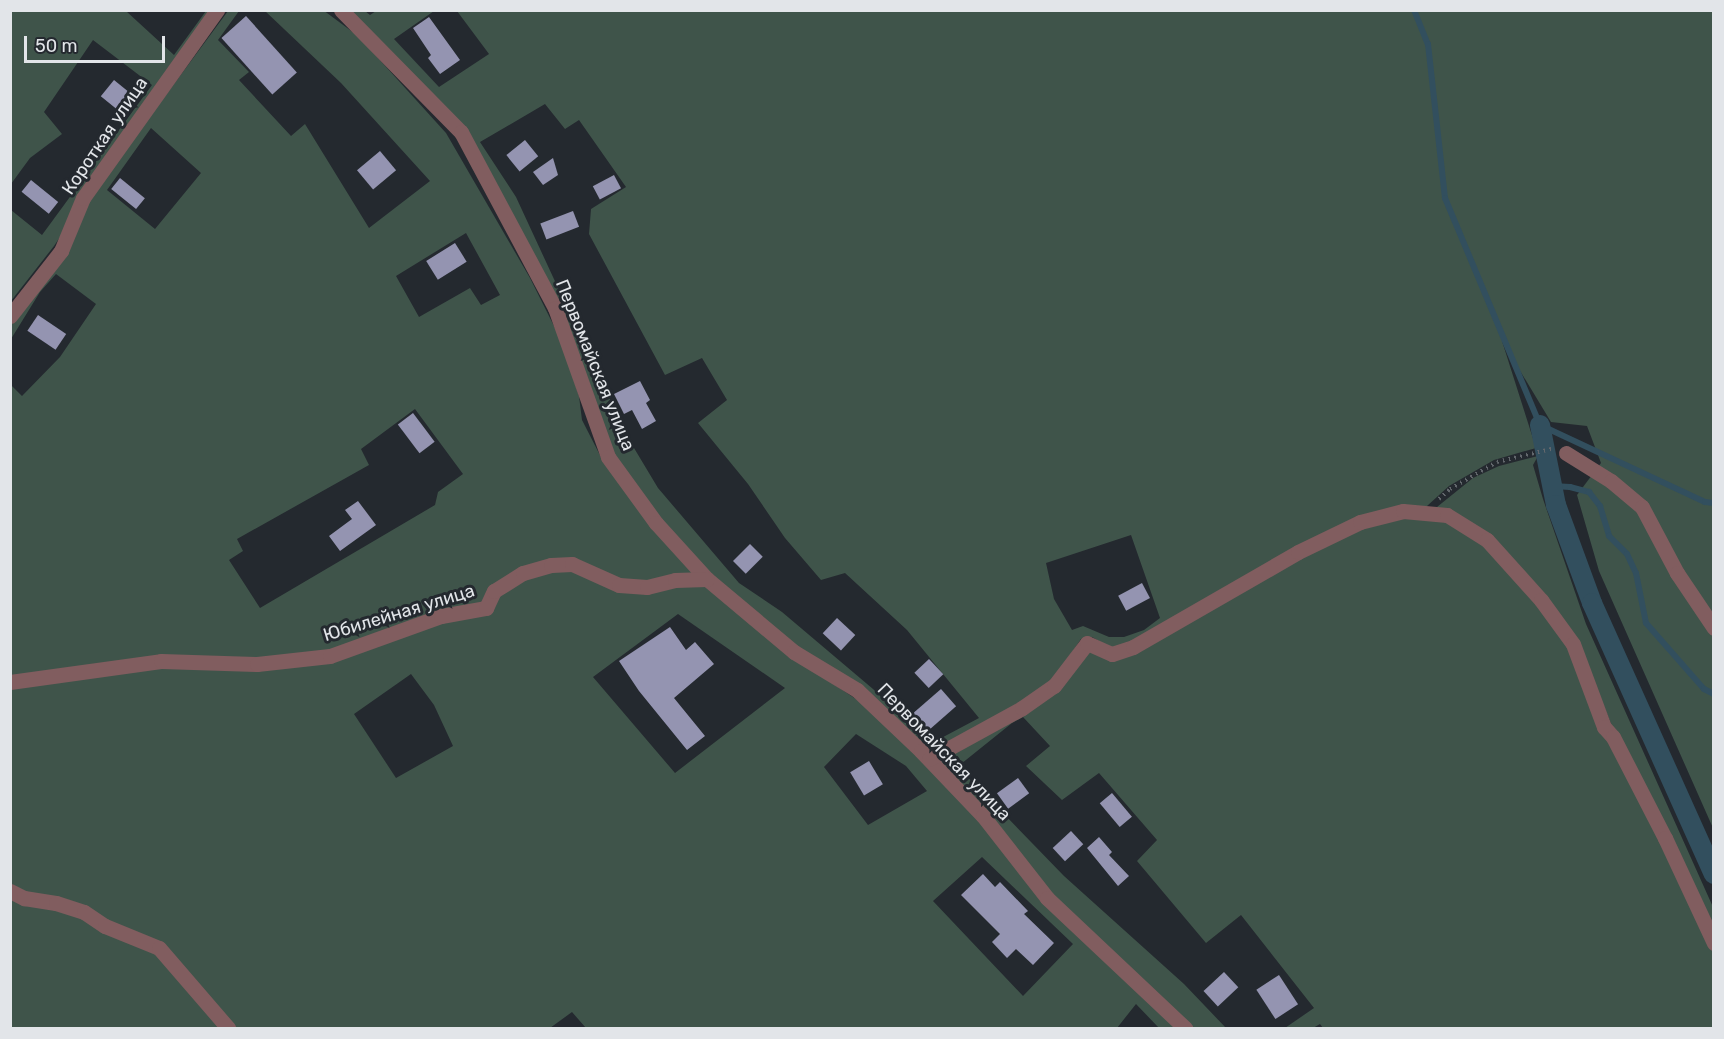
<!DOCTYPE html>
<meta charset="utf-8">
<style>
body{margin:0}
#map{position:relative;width:1724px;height:1039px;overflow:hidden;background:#24292f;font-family:Rubik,sans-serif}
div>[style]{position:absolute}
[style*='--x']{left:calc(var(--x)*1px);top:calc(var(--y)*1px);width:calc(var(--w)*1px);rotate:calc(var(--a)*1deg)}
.green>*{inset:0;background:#3f544a}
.stream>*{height:6px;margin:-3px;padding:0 3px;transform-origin:3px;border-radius:3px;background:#324f5e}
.canal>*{height:20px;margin:-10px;padding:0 10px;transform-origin:10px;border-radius:10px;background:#324f5e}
.building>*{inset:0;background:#9494b1;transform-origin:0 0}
.path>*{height:4px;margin-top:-2px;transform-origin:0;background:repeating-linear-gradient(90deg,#62676c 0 1.5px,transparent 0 6px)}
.minor>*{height:15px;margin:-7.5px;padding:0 7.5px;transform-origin:7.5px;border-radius:7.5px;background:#815d5f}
span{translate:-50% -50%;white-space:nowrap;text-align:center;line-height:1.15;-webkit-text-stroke:6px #24292f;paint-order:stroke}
.street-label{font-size:18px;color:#e2e5e9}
.frame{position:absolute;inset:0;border:12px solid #e2e5e9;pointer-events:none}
.scale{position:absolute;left:24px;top:36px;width:141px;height:27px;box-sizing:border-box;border:3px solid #e2e5e9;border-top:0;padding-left:8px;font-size:18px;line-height:21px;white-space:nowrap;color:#e2e5e9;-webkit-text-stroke:4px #24292f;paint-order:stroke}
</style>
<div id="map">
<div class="green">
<div style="clip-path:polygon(evenodd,323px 10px,358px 36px,446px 133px,530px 278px,560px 338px,579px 396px,582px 420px,603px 461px,794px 658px,868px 707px,918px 755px,1180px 1028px,1159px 1028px,1136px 1004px,1117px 1028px,586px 1028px,572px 1012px,550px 1028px,11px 1028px,11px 385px,22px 396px,60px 357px,96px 304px,56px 274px,40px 292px,11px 339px,11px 323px,63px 255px,92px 195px,228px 11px,239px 11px,218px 40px,249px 72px,239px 80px,291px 136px,305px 124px,369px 228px,430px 181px,341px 83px,265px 11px,323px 10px,151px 128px,201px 173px,155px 229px,107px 190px,151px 128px,323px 10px,466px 233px,500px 295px,481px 305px,470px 288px,419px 317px,396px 276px,466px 233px,323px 10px,415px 409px,463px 474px,438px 492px,435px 505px,260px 608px,229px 560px,243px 551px,237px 539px,369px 465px,361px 449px,415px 409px,323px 10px,678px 614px,785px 688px,675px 773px,593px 677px,678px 614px,323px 10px,411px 674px,434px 705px,453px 746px,396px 778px,354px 714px,411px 674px,323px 10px,856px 734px,906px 766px,927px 791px,868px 825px,824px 767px,856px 734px,323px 10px,982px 857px,1073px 944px,1023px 996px,933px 901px,982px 857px)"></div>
<div style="clip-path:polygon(11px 11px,126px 11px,174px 55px,206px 11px,211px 11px,54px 246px,11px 301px,11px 210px,42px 235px,152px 85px,93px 40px,44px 112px,62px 134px,30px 158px,11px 184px)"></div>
<div style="clip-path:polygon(evenodd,345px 11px,365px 11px,370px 15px,376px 11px,434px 11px,394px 39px,439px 87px,489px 54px,457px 11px,1713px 11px,1713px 828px,1599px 571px,1577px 495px,1601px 463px,1587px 426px,1551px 422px,1502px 341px,1536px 448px,1494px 460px,1449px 486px,1427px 506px,1402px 508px,1116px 651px,1092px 637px,1081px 639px,1055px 677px,1039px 692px,931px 752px,796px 649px,711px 574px,660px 518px,614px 454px,558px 309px,465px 131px,345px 11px,545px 104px,565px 129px,579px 120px,626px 187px,591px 209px,589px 234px,665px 375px,702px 358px,727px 400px,698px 423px,748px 484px,785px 538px,821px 580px,845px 573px,907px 630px,979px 718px,930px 744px,873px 689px,782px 612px,739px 583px,658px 488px,634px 448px,603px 385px,516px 197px,480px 142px,545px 104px,345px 11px,1131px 535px,1160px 618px,1144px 630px,1124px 637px,1109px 637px,1083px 626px,1072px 630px,1054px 599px,1046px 563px,1131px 535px)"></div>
<div style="clip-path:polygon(1538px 456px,1533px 465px,1543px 499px,1586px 624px,1713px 907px,1713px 934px,1617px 738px,1579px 646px,1521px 572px,1437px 507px,1473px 478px,1499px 466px)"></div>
<div style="clip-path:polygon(1440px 518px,1491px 550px,1569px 645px,1713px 951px,1713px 1028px,1323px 1028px,1320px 1024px,1313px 1028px,1285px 1028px,1314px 1008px,1241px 915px,1206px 943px,1137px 861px,1157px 840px,1099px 773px,1062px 800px,1026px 766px,1050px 746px,1023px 717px,1012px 723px,956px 768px,974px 783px,1064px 876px,1184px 984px,1226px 1028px,1193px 1028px,1050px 894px,937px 759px,1035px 704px,1086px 649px,1108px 655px,1298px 556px,1383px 519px)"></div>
</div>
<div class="stream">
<div style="--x:1414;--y:10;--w:37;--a:68"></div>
<div style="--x:1428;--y:44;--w:155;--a:83.7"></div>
<div style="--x:1445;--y:198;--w:246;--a:67.3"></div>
<div style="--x:1540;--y:425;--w:182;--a:25"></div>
<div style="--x:1705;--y:502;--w:9;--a:6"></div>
<div style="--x:1553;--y:486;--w:17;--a:3"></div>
<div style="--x:1570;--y:487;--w:20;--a:15"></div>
<div style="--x:1589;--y:492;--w:18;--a:52"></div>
<div style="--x:1600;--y:506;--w:31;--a:73"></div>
<div style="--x:1609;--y:536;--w:25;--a:45"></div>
<div style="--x:1627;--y:554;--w:21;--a:65"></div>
<div style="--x:1636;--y:573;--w:51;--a:78.7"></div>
<div style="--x:1646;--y:623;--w:88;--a:48.7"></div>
<div style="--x:1704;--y:689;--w:11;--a:27"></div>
</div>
<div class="canal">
<div style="--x:1540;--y:425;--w:82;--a:78.7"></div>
<div style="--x:1556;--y:505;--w:104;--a:69.8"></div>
<div style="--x:1592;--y:603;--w:297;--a:65.8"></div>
</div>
<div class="building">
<div style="left:246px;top:16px;width:76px;height:33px;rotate:48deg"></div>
<div style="clip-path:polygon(429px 17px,460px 60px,440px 74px,428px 58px,431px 55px,413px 28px)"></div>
<div style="left:114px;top:80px;width:27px;height:21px;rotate:39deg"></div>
<div style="left:525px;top:140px;width:21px;height:24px;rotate:51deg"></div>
<div style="left:380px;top:151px;width:25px;height:30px;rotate:50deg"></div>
<div style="clip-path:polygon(553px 158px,558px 175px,543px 185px,533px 172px)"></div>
<div style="left:614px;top:175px;width:15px;height:24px;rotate:62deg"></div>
<div style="left:120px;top:178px;width:32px;height:14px;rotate:39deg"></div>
<div style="left:31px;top:180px;width:35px;height:15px;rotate:39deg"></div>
<div style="left:573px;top:211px;width:17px;height:35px;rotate:69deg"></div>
<div style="left:455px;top:243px;width:22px;height:34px;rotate:58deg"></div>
<div style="left:38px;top:315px;width:34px;height:19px;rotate:34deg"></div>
<div style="clip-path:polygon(640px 381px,650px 400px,646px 403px,656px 421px,642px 429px,632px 410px,624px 414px,614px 394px)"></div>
<div style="left:413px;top:413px;width:36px;height:19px;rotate:53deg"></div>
<div style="clip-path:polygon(358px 501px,376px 525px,340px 551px,329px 536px,352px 519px,345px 510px)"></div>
<div style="left:750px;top:544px;width:18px;height:24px;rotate:45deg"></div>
<div style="left:1142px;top:583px;width:17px;height:27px;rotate:62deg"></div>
<div style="left:837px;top:618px;width:25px;height:21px;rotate:43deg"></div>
<div style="clip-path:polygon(670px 627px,686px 650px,695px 642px,714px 664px,674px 698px,705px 736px,687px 750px,639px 691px,619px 661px)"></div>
<div style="left:929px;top:659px;width:21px;height:20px;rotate:47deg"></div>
<div style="left:941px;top:689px;width:23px;height:37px;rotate:49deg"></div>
<div style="left:869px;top:761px;width:27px;height:22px;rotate:59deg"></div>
<div style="left:1018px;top:778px;width:19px;height:26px;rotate:54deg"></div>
<div style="left:1112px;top:793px;width:31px;height:16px;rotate:50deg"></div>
<div style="left:1071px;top:831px;width:18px;height:25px;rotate:47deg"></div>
<div style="clip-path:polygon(1099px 837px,1112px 852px,1109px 855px,1129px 876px,1118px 886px,1087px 848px)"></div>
<div style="clip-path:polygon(983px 874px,995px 887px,1000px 882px,1028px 911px,1024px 914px,1054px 943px,1033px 965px,1016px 949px,1007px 958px,992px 942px,1000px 934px,961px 895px)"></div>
<div style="left:1224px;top:972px;width:21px;height:28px;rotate:47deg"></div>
<div style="left:1279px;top:975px;width:35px;height:27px;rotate:57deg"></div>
</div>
<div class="path">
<div style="--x:1439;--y:499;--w:15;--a:-42"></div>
<div style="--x:1450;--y:489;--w:54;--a:-29.9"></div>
<div style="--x:1497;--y:462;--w:56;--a:-13.5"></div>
</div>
<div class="minor">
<div style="--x:341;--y:10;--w:171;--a:45.5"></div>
<div style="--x:461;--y:132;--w:200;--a:61.9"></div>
<div style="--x:555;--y:308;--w:158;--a:70.4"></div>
<div style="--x:608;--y:457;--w:82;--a:54"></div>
<div style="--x:656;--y:523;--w:76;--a:47.7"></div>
<div style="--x:707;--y:579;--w:114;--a:40"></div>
<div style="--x:794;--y:652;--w:74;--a:31.1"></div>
<div style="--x:857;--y:690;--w:88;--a:43.6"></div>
<div style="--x:921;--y:751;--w:90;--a:46.4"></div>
<div style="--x:983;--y:816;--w:104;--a:52"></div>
<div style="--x:1047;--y:898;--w:190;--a:43.3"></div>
<div style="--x:10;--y:316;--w:83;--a:-51.9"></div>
<div style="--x:61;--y:251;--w:57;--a:-67.5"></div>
<div style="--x:83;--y:198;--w:231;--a:-54.5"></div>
<div style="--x:1566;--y:453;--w:53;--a:31.9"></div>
<div style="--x:1611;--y:481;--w:40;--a:40"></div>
<div style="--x:1642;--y:507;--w:75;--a:62.1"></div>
<div style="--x:1677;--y:573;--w:66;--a:56.1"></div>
<div style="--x:10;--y:682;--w:152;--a:-7.9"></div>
<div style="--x:161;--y:661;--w:96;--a:1.8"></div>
<div style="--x:257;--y:664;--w:73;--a:-6.3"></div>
<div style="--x:330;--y:656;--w:118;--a:-19.8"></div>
<div style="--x:441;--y:616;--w:46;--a:-10.1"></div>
<div style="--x:486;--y:608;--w:19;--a:-65"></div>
<div style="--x:494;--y:591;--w:34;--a:-32"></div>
<div style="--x:523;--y:573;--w:29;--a:-16"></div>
<div style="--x:551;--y:565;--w:21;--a:-3"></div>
<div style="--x:572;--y:564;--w:51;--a:24.1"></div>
<div style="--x:619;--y:585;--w:28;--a:4"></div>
<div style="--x:647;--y:587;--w:29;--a:-14"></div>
<div style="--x:675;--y:580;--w:32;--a:-2"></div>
<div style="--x:929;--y:759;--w:106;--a:-28.7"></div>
<div style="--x:1022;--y:708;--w:39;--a:-35"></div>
<div style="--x:1054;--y:686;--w:54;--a:-52.5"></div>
<div style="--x:1087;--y:643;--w:27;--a:24"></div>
<div style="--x:1112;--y:654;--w:22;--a:-18"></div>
<div style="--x:1133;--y:647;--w:190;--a:-29.9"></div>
<div style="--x:1298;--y:552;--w:69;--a:-25.8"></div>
<div style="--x:1360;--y:522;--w:44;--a:-14.3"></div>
<div style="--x:1403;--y:511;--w:44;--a:5.2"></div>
<div style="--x:1447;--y:515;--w:47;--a:32"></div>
<div style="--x:1487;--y:540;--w:81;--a:48"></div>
<div style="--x:1541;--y:600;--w:54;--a:54"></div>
<div style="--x:1573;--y:644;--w:89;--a:69.5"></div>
<div style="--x:1604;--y:727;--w:13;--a:48"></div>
<div style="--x:1613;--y:737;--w:114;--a:62.8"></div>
<div style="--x:1665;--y:838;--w:116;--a:65"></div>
<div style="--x:10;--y:891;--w:16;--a:27"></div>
<div style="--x:24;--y:898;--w:32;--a:9"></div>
<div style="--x:56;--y:903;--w:29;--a:18"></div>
<div style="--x:84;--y:912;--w:25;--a:34"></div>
<div style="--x:105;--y:926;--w:58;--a:22.2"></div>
<div style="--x:159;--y:948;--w:106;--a:49.2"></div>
</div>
<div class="street-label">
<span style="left:105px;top:136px;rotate:-56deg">Короткая улица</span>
<span style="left:595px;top:365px;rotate:68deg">Первомайская улица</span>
<span style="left:399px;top:613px;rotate:-17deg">Юбилейная улица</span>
<span style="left:944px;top:752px;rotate:46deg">Первомайская улица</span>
</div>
<div class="frame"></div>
<div class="scale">50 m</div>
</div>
